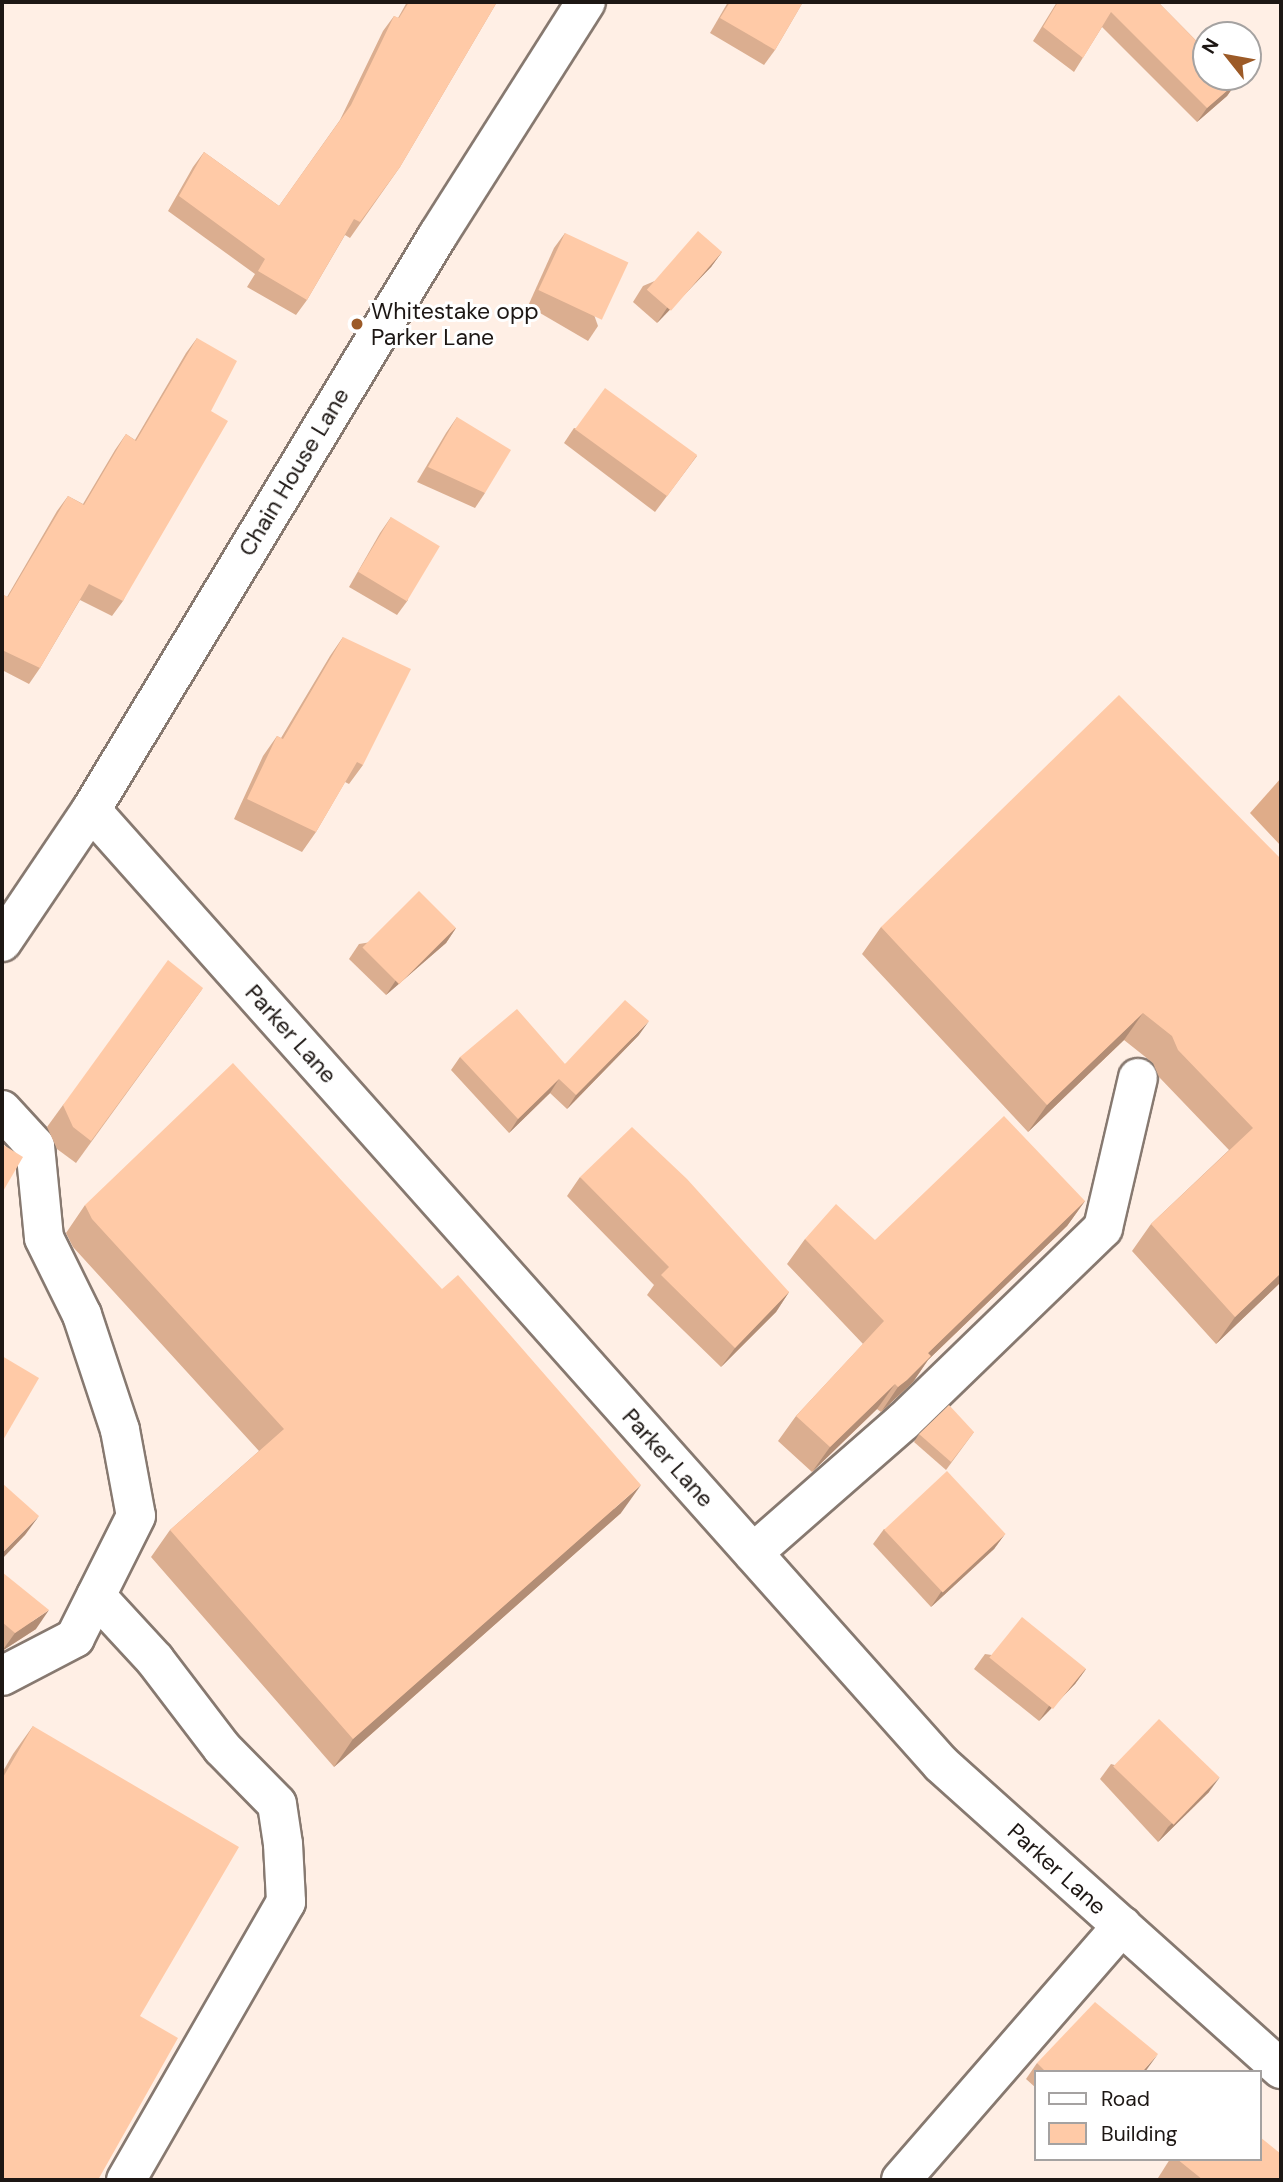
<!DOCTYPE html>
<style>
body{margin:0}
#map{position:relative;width:1283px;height:2182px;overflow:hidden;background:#ffefe5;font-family:"DM Sans",sans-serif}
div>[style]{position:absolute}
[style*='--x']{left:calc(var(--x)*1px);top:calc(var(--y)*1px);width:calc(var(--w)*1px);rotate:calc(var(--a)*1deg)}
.forest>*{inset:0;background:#dfac89}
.roads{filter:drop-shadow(2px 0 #877970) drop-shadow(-2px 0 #877970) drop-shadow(0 2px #877970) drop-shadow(0 -2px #877970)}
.minor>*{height:38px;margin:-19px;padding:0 19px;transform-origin:19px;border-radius:19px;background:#fff}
.wall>*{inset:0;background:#dbae90}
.shaded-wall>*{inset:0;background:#b28d75}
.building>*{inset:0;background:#ffcaa7;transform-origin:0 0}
.dots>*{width:19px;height:19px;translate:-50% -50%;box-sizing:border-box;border:4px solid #fff;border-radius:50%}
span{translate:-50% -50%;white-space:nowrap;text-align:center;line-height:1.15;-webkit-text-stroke:6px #fff;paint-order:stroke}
.poi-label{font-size:23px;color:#1d1714}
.left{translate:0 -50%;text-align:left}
.street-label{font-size:23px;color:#1d1714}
.frame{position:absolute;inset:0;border:4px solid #1d1714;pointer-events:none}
.legend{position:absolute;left:1034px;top:2070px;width:228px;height:91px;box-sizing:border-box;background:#fff;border:2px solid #a5a2a1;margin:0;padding:9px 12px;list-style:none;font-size:21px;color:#1d1714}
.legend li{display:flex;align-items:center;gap:14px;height:35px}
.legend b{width:35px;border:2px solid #a5a2a1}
.north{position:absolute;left:1192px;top:21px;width:70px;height:70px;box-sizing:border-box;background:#fff;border:2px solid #a5a2a1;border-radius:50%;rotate:301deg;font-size:19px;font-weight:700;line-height:28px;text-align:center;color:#1d1714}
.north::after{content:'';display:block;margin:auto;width:24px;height:32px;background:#9c5a27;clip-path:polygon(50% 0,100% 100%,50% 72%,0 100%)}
</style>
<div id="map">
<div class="forest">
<div style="clip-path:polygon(1281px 778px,1281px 846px,1250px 813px)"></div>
</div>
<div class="roads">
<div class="minor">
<div style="--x:91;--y:810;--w:1278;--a:48.3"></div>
<div style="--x:941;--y:1764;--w:457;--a:41.9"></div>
<div style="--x:2;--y:942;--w:159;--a:-56"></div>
<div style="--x:91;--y:810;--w:672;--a:-58.89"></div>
<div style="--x:438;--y:235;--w:276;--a:-57.6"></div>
<div style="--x:2;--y:1110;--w:49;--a:47.5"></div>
<div style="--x:35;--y:1146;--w:92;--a:84.4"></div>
<div style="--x:44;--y:1238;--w:86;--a:63.7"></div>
<div style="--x:82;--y:1315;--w:121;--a:71.7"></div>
<div style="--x:120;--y:1430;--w:87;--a:79.5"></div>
<div style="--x:136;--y:1516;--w:136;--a:116.6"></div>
<div style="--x:75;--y:1638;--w:82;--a:152.5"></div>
<div style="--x:753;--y:1553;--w:201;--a:-41.2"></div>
<div style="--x:904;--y:1421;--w:277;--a:-44.1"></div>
<div style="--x:1103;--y:1228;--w:154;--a:-76.9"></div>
<div style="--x:96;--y:1596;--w:87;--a:47.3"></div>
<div style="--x:155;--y:1660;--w:111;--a:52.7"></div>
<div style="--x:222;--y:1748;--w:78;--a:45.5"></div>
<div style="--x:277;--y:1804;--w:40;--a:81.5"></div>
<div style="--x:283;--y:1844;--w:58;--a:87"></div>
<div style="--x:286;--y:1902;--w:321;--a:119.9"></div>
<div style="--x:901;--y:2180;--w:337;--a:-49"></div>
</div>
</div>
<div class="wall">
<div style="clip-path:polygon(407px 2px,497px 2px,400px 167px,350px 238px,345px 235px,307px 300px,296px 315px,247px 287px,255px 274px,168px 211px,193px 167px,204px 152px,279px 206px,340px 120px,383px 31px,394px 16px,398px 18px)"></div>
<div style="clip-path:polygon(728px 2px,803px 2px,775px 50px,764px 65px,710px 33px)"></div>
<div style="clip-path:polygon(1057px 2px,1158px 2px,1237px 82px,1227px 96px,1197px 122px,1102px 27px,1074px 72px,1033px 41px)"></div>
<div style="clip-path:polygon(565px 233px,598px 326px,588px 341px,528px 306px,554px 248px)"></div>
<div style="clip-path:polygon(722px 252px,711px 267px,657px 323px,633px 302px,643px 286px)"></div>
<div style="clip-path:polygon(197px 338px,211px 411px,123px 601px,112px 616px,80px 600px,40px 668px,29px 684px,2px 670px,2px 594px,7px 597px,57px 511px,68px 496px,83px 504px,115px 450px,126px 434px,135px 440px,186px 353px)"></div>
<div style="clip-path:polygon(457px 417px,485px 493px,475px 508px,417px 482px,446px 433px)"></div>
<div style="clip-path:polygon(574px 428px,697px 456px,655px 512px,564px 443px)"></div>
<div style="clip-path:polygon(391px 517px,408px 600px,397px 615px,349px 587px,380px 533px)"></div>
<div style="clip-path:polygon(343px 637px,363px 765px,349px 784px,345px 782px,316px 832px,302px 852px,234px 819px,263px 756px,277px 736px,281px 738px,330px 656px)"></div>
<div style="clip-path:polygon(1281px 859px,1281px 1282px,1216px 1344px,1132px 1251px,1151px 1224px,1229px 1150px,1159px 1077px,1153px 1063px,1124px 1040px,1028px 1132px,862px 954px,881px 927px)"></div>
<div style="clip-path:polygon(456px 928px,446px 943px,386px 995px,349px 959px,359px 944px)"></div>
<div style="clip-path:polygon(203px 988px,76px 1163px,57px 1149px,47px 1127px,63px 1105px)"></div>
<div style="clip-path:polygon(639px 1035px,567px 1109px,550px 1093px,509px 1133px,451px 1070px,460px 1057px,565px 1064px)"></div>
<div style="clip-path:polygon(580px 1177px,789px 1292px,776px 1312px,721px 1367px,647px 1295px,654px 1285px,567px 1196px)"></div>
<div style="clip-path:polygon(1085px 1201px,1067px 1226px,928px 1360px,913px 1382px,881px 1412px,877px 1409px,812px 1472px,778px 1441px,796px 1416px,863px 1344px,787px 1264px,805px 1239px,875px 1240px)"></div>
<div style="clip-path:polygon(85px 1205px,621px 1513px,334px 1767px,151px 1557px,170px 1530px,259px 1451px,73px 1247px,66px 1233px)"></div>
<div style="clip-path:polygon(974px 1432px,946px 1470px,914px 1442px,919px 1434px)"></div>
<div style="clip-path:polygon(884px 1529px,1005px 1534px,994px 1549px,931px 1607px,873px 1544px)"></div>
<div style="clip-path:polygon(2px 1572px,36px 1629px,2px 1651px)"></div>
<div style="clip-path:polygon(985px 1654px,1086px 1669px,1075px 1684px,1039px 1721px,974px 1669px)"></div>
<div style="clip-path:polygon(33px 1726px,140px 2016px,2px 2180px,2px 1773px,13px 1754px)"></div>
<div style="clip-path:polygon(1111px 1764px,1209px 1792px,1158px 1842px,1100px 1779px)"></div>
<div style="clip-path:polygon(1037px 2063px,1145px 2072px,1036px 2072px,1036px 2088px,1026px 2079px)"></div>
<div style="clip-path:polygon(1170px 2159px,1260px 2159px,1281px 2180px,1161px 2180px,1158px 2178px)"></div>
</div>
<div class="shaded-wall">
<div style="clip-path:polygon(1237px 82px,1227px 96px,1197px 122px,1207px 108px)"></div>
<div style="clip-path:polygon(722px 252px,711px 267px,657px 323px,667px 308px)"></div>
<div style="clip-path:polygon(456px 928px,446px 943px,386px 995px,396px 980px)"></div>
<div style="clip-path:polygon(1143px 1013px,1124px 1040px,1028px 1132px,1047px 1105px)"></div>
<div style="clip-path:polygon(649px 1021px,639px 1035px,567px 1109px,576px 1095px)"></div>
<div style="clip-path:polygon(559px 1079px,550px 1093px,509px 1133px,518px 1119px)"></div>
<div style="clip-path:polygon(1085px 1201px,1067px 1226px,928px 1360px,913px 1382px,881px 1412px,898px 1387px,928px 1353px)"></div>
<div style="clip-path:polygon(1281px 1273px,1281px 1282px,1216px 1344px,1235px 1317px)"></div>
<div style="clip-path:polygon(789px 1292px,776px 1312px,721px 1367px,735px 1348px)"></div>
<div style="clip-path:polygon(895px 1384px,877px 1409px,812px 1472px,830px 1447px)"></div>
<div style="clip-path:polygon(641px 1485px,621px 1513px,334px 1767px,353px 1739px)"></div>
<div style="clip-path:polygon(39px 1516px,25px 1535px,2px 1559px,2px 1553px)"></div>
<div style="clip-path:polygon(1005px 1534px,994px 1549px,931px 1607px,941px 1592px)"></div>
<div style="clip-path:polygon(49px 1610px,36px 1629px,2px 1651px,15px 1633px)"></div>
<div style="clip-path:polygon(1086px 1669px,1075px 1684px,1039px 1721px,1049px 1706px)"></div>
<div style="clip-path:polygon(1220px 1777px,1209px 1792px,1158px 1842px,1168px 1827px)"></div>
<div style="clip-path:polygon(1158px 2054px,1145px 2072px,1142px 2072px)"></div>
</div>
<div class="building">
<div style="clip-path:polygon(409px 2px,497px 2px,400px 167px,360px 222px,354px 219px,307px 300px,258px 271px,265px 259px,179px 196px,204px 152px,279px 206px,351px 105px,394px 16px,399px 18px)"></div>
<div style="clip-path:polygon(730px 2px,803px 2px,775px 50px,720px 18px)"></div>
<div style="clip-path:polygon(1058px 2px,1158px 2px,1206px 51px,1206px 77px,1232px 77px,1237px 82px,1207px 108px,1111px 12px,1083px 58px,1043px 27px)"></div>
<div style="left:698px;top:231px;width:32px;height:78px;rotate:41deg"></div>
<div style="left:565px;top:233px;width:70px;height:63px;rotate:25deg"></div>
<div style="clip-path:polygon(197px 338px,237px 361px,211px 411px,228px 421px,123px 601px,89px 584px,40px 668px,2px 650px,2px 594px,8px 597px,68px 496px,84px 505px,126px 434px,136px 441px)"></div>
<div style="left:605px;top:388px;width:114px;height:51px;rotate:36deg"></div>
<div style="clip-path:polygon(457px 417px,511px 450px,485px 493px,428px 467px)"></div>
<div style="left:391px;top:517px;width:57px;height:64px;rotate:31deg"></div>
<div style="clip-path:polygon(343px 637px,411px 669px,363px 765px,357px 762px,316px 832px,247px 799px,277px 736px,283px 739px)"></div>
<div style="clip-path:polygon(1119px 695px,1281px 859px,1281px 1273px,1235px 1317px,1151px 1224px,1253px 1128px,1178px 1050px,1172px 1036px,1143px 1013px,1047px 1105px,881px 927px)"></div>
<div style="left:419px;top:891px;width:52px;height:80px;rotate:45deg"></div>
<div style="clip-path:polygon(168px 960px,203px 988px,91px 1141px,73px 1127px,63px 1105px)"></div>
<div style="clip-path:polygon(625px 1000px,649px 1021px,576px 1095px,559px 1079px,518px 1119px,460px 1057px,517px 1009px,565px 1064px)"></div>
<div style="clip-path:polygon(233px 1063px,442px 1289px,458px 1275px,641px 1485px,353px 1739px,170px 1530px,284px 1429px,92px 1219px,85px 1205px)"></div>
<div style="clip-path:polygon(1004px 1116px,1085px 1201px,928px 1353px,931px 1356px,907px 1380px,898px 1387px,895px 1384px,830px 1447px,796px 1416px,884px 1321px,805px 1239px,836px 1204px,875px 1240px)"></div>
<div style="clip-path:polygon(632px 1127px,687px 1179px,789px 1292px,735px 1348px,661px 1275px,669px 1267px,580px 1177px)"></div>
<div style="clip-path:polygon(2px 1144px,23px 1157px,2px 1193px)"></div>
<div style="clip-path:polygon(2px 1356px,39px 1378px,2px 1442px)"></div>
<div style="clip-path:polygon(949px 1405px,974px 1432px,951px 1462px,919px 1434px)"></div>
<div style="left:947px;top:1471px;width:86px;height:86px;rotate:47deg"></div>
<div style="clip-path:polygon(2px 1483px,39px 1516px,2px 1553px)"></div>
<div style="clip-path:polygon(2px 1572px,49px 1610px,15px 1633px,2px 1622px)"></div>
<div style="left:1022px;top:1617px;width:82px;height:52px;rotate:39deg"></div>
<div style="left:1159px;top:1719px;width:84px;height:66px;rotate:44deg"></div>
<div style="clip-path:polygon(33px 1726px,239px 1847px,140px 2016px,178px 2038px,98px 2180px,2px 2180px,2px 1779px)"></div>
<div style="clip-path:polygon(1095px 2002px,1158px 2054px,1142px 2072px,1046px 2072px,1037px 2063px)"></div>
<div style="clip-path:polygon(1260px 2137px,1281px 2154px,1281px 2180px,1203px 2180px,1177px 2159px,1260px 2159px)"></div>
</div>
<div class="dots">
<div style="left:357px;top:324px;background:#9c5a27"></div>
</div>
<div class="poi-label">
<span class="left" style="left:371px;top:324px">Whitestake opp<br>Parker Lane</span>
</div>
<div class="street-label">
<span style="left:294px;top:472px;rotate:-59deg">Chain House Lane</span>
<span style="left:291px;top:1034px;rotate:48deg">Parker Lane</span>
<span style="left:668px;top:1458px;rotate:48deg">Parker Lane</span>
<span style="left:1057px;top:1869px;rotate:42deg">Parker Lane</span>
</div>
<div class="frame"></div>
<ul class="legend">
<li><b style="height:9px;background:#fff"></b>Road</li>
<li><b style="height:19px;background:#ffcaa7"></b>Building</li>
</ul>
<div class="north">N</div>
</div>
